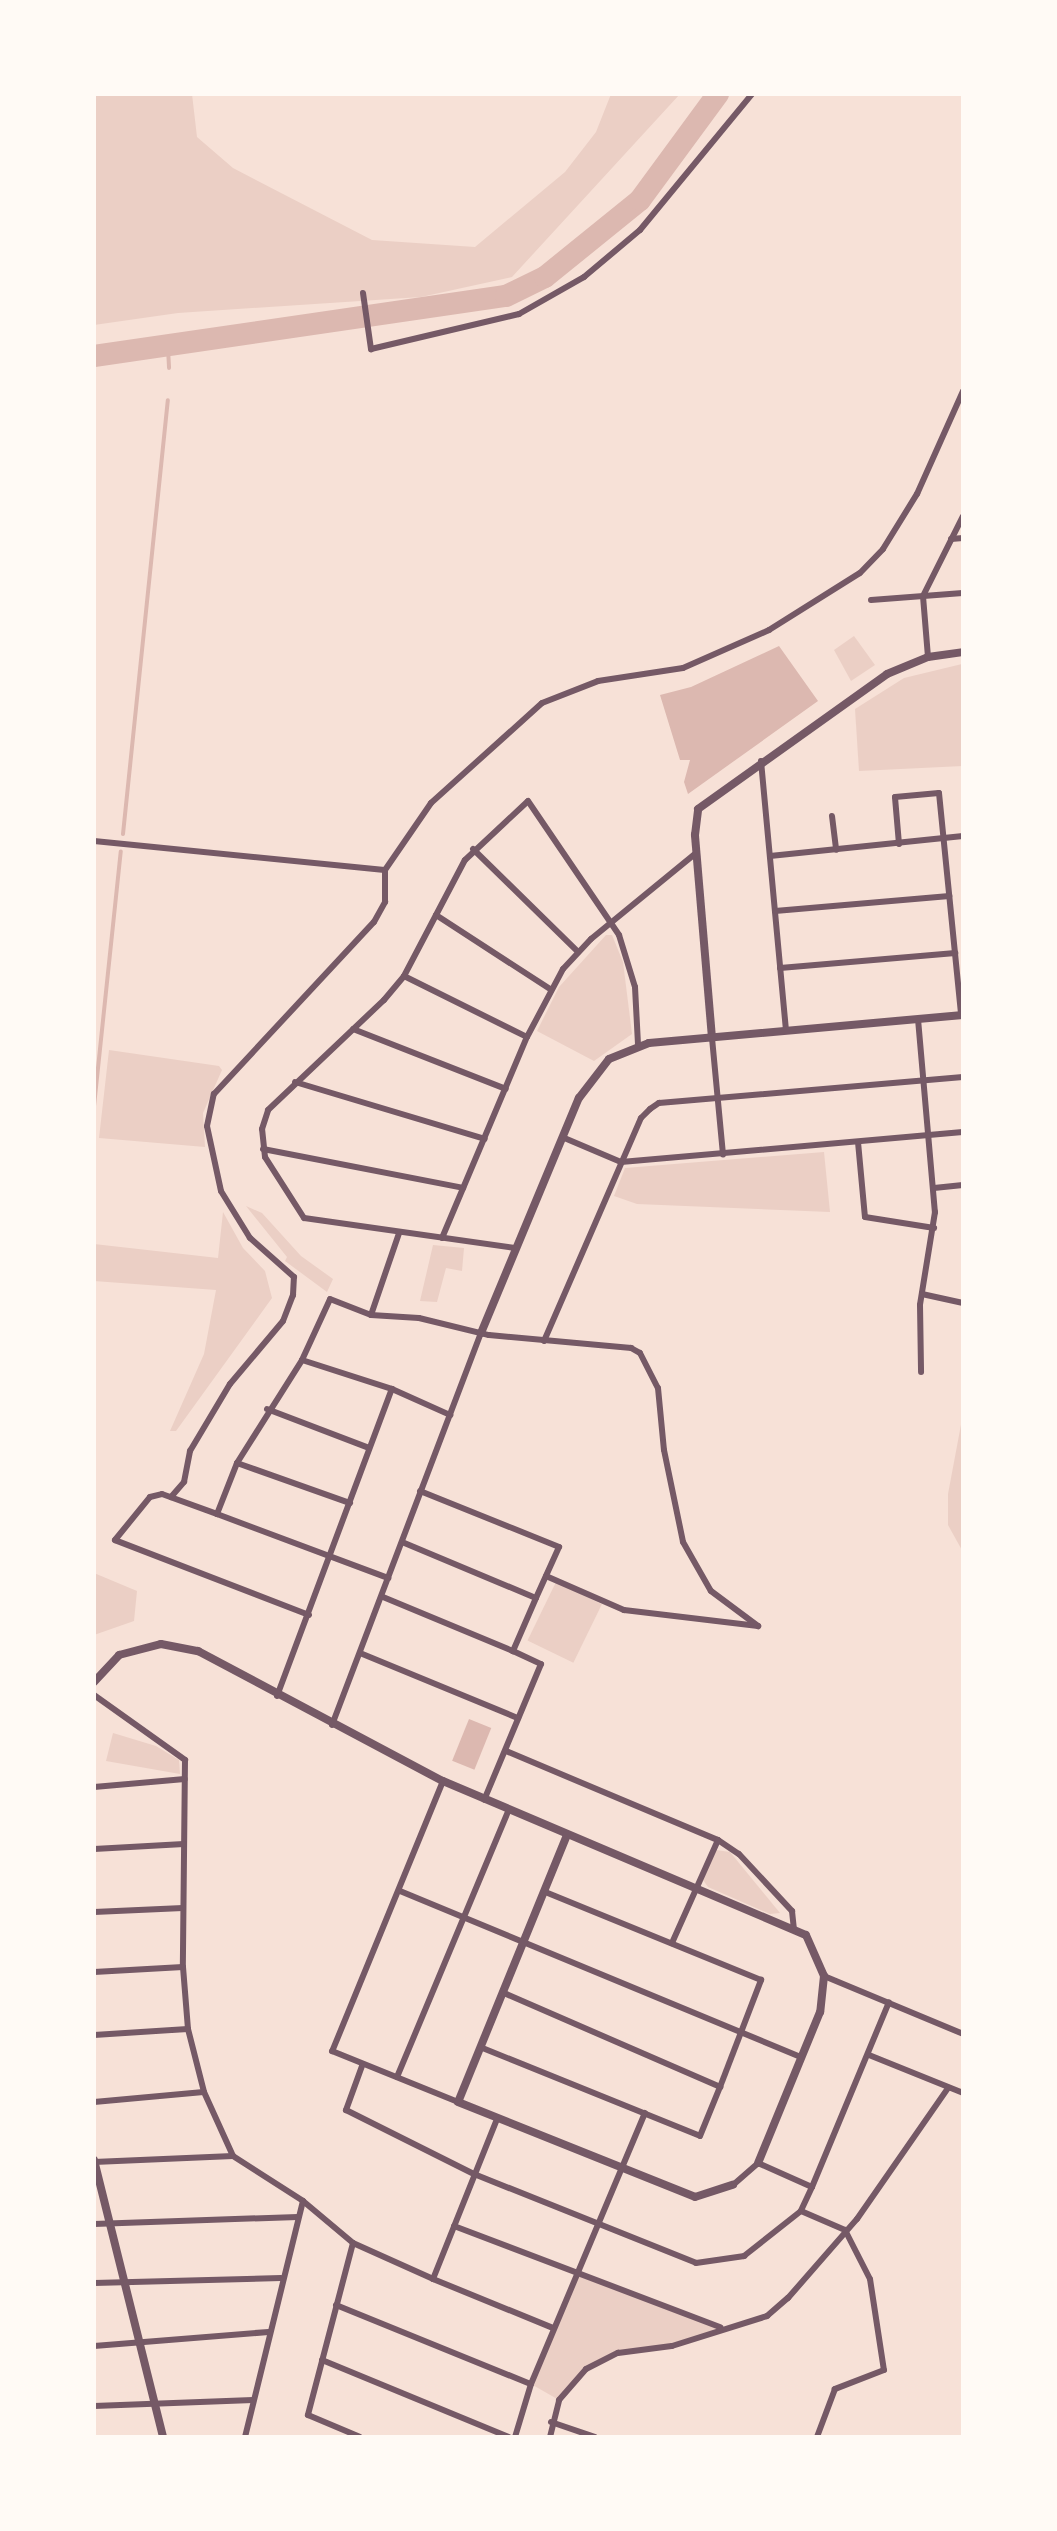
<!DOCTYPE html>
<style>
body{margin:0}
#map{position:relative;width:1057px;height:2531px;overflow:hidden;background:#f7e1d7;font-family:"Alegreya Sans",sans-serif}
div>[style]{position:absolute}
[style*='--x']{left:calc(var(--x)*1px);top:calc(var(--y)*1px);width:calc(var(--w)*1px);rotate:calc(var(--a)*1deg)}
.green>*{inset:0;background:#ebcfc5;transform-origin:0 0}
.water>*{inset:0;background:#dcb8b0;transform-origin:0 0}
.stream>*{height:4px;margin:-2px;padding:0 2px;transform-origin:2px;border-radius:2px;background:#dcb8b0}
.river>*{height:22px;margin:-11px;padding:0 11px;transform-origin:11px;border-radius:11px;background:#dcb8b0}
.minor>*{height:6px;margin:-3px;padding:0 3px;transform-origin:3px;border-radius:3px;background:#755966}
.tertiary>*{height:8px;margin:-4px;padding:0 4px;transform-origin:4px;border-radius:4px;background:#755966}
span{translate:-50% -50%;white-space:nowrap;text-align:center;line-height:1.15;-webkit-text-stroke:6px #fffaf5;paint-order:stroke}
.frame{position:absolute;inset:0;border:96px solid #fffaf5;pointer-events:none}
</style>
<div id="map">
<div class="green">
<div style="clip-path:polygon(94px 94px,192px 94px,197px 137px,233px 168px,372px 240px,475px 247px,565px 172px,596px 132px,611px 94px,680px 94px,512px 277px,421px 297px,178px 313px,94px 325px)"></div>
<div style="clip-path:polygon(854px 636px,875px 665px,851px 681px,834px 650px)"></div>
<div style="clip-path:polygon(962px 664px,963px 766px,859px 771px,855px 709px,904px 678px)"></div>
<div style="clip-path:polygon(606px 935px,612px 935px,623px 962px,632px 1034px,594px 1061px,537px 1031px,559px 987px)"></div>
<div style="clip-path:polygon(109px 1050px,219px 1066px,222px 1070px,203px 1113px,205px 1147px,99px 1138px)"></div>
<div style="clip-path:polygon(824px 1152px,830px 1212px,637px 1204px,614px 1196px,625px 1168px)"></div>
<div style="clip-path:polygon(246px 1206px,262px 1213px,301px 1256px,333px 1279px,327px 1292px,285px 1261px,287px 1257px)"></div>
<div style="clip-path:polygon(223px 1212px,243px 1248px,265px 1271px,272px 1298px,176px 1431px,170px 1431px,204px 1354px,216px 1290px,94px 1281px,94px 1244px,218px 1258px)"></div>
<div style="clip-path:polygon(433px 1245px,464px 1248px,462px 1271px,446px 1268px,437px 1302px,420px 1301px)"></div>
<div style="clip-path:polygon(963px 1414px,963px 1552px,948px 1525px,948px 1494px)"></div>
<div style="clip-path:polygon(94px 1573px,137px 1591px,134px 1621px,94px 1635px)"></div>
<div style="left:556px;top:1582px;width:51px;height:65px;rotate:26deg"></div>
<div style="clip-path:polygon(113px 1733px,156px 1746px,179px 1760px,180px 1774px,106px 1761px)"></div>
<div style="clip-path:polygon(716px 1850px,730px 1852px,780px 1913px,770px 1914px,708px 1887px,703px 1880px)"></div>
<div style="clip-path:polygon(575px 2274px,722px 2328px,672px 2346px,618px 2353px,586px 2369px,559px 2400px,531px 2384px)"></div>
</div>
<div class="water">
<div style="clip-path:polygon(779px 646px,818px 701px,688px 794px,684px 782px,690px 760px,680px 760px,660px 695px,691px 687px)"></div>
<div style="left:469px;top:1719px;width:24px;height:45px;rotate:22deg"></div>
</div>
<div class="stream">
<div style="--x:168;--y:348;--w:20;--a:87"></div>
<div style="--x:123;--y:834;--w:436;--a:-84.1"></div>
<div style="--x:94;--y:1106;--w:256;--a:-84"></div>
</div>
<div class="river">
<div style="--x:94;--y:356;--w:416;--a:-8.3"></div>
<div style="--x:506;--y:296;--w:43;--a:-26"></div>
<div style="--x:545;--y:277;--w:122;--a:-39"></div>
<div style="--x:640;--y:200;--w:132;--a:-53.7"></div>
</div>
<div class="minor">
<div style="--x:363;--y:293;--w:57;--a:81.9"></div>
<div style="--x:371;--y:349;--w:152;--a:-13.3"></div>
<div style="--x:519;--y:314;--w:75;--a:-29.6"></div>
<div style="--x:584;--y:277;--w:73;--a:-40"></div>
<div style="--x:640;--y:230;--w:176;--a:-50.5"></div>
<div style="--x:951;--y:539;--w:12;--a:-5"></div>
<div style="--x:871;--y:600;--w:92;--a:-4.4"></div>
<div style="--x:928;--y:657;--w:61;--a:-94.7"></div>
<div style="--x:923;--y:596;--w:89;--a:-63.4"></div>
<div style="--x:761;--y:761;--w:271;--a:84.7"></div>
<div style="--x:832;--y:816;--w:34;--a:83"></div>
<div style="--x:94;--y:841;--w:292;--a:5.7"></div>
<div style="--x:385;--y:870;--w:81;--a:-55.5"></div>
<div style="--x:431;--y:803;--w:149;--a:-42"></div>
<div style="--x:542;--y:703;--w:60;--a:-21.4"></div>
<div style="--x:598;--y:681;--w:86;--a:-8.7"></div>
<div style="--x:683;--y:668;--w:94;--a:-23.8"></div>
<div style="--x:769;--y:630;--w:107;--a:-32.1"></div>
<div style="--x:860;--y:573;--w:33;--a:-46"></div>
<div style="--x:883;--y:549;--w:65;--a:-58.3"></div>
<div style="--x:917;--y:494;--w:113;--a:-65.9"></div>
<div style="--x:899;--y:844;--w:47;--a:-94.9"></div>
<div style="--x:895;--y:797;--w:44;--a:-5.2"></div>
<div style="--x:939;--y:793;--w:223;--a:84.3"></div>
<div style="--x:473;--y:849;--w:147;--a:44.4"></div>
<div style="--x:770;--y:856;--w:194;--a:-5.9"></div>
<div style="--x:775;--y:911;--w:175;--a:-4.9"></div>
<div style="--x:436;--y:915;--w:136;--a:33"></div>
<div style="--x:780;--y:968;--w:176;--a:-4.9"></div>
<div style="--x:404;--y:976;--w:137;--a:26.4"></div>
<div style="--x:918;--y:1019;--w:194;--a:85"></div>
<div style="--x:935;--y:1212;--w:94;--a:99.2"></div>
<div style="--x:920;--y:1305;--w:67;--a:89.1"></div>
<div style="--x:353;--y:1029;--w:164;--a:21.4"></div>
<div style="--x:712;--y:1038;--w:117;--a:84.6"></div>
<div style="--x:295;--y:1082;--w:198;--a:16.7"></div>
<div style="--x:562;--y:1137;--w:64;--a:23"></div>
<div style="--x:621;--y:1162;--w:343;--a:-5"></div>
<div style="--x:858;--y:1142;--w:75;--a:84.7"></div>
<div style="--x:865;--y:1217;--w:70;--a:9.1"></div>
<div style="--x:263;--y:1149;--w:204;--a:11"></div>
<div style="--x:934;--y:1188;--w:29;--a:-6"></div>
<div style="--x:442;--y:1238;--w:218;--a:-67.1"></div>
<div style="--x:527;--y:1037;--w:77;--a:-62.1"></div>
<div style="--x:563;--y:969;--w:41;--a:-47"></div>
<div style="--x:591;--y:939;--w:136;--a:-39.3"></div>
<div style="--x:515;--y:1248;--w:213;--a:-171.9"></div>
<div style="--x:304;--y:1218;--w:72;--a:-122.6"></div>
<div style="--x:265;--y:1157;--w:28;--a:-96"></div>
<div style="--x:262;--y:1129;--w:20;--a:-72"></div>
<div style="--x:268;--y:1110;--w:160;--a:-43.5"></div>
<div style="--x:384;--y:1000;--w:31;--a:-50"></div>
<div style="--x:404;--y:976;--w:131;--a:-62.3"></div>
<div style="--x:465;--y:860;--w:86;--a:-43.1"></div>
<div style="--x:528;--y:801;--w:162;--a:55.8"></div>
<div style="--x:619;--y:935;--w:54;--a:72.9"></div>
<div style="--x:635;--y:987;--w:58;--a:87"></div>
<div style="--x:922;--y:1294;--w:42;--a:12.4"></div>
<div style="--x:371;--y:1315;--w:87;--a:-71.1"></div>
<div style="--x:544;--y:1341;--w:243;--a:-66.5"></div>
<div style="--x:641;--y:1118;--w:13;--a:-45"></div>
<div style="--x:650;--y:1109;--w:11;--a:-34"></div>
<div style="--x:659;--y:1103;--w:305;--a:-4.9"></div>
<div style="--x:302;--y:1360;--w:95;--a:17.9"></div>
<div style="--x:392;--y:1389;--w:64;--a:24.1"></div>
<div style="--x:267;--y:1409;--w:109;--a:20.9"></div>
<div style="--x:237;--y:1463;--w:120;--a:19.5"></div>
<div style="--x:420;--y:1491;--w:150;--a:21.9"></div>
<div style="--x:559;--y:1547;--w:56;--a:114.3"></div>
<div style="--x:171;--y:1497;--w:20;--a:-49"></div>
<div style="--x:184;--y:1482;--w:32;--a:-79"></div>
<div style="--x:190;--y:1451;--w:78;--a:-59.2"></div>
<div style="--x:230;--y:1384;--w:82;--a:-49.9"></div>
<div style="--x:283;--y:1321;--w:28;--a:-69"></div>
<div style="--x:293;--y:1295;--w:18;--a:-87"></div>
<div style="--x:294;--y:1277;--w:59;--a:-138.4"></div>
<div style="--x:250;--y:1238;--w:55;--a:-121.7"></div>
<div style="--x:221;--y:1191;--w:66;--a:-102.2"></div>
<div style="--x:207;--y:1126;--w:33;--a:-78"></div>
<div style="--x:214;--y:1094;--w:235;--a:-47.1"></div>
<div style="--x:374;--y:922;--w:23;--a:-61"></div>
<div style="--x:385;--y:902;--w:32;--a:-90"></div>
<div style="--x:217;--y:1514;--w:183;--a:20.5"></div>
<div style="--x:402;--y:1542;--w:145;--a:22.7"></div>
<div style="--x:536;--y:1598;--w:58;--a:113.5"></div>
<div style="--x:513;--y:1651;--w:31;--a:25"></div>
<div style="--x:541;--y:1664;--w:147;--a:112.7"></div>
<div style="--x:546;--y:1576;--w:85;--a:23.6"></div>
<div style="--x:624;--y:1610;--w:135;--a:6.8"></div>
<div style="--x:383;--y:1597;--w:141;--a:22.6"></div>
<div style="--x:309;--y:1615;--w:208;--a:-158.9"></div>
<div style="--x:115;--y:1540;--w:55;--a:-50.9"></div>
<div style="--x:150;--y:1497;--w:12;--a:-14"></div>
<div style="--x:162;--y:1494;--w:59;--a:20"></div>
<div style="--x:217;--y:1514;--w:55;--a:-68.6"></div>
<div style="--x:237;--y:1463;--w:122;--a:-57.7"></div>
<div style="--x:302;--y:1360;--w:67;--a:-65.3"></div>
<div style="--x:330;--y:1299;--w:44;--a:21.3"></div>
<div style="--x:371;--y:1315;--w:48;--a:3.6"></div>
<div style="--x:419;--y:1318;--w:72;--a:13.7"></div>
<div style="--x:489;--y:1335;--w:143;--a:5.2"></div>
<div style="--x:631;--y:1348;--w:10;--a:29"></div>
<div style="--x:640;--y:1353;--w:39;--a:63"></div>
<div style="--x:658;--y:1388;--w:62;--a:84.5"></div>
<div style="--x:664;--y:1450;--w:94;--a:78.3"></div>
<div style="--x:683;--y:1542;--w:56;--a:60.3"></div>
<div style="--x:711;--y:1591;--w:59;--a:36.7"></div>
<div style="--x:360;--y:1653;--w:171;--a:22.4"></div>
<div style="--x:94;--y:1695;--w:112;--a:35.5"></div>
<div style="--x:185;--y:1760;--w:207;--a:90.6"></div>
<div style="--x:183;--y:1967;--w:62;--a:85.4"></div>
<div style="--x:188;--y:2029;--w:65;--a:75.7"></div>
<div style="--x:204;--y:2092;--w:70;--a:65.6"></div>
<div style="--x:233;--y:2156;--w:83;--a:32.7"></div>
<div style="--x:303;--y:2201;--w:65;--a:40"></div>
<div style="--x:353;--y:2243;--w:88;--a:24.2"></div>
<div style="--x:433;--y:2279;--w:172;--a:-68.2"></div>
<div style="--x:277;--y:1696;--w:328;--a:-69.5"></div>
<div style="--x:332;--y:1725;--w:419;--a:-69.2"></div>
<div style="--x:506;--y:1751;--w:230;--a:22.8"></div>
<div style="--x:718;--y:1840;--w:113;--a:114.1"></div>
<div style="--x:443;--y:1781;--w:292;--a:112.3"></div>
<div style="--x:332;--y:2051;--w:136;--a:22"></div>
<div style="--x:94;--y:1787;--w:91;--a:-5"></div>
<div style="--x:718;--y:1840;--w:25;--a:34"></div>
<div style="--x:739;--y:1854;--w:78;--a:47.1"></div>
<div style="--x:792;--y:1911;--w:19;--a:84"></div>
<div style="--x:94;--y:1849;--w:90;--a:-3.2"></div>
<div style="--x:400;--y:1891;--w:433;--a:22.5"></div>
<div style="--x:94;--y:1912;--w:89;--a:-2.6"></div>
<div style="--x:94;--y:1972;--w:89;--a:-3.2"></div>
<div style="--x:824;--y:1976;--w:151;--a:22.6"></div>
<div style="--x:504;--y:1993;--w:236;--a:23.5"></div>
<div style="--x:94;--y:2035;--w:94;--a:-3.7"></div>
<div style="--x:480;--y:2047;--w:237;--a:22"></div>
<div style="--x:700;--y:2136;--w:53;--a:-67.8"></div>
<div style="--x:720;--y:2087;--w:115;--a:-69"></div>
<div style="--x:761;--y:1980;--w:233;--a:-157.8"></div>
<div style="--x:869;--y:2055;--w:101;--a:22"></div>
<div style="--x:362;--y:2066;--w:47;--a:110"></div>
<div style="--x:346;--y:2110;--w:143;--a:26.6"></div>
<div style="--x:474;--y:2174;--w:239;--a:21.8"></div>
<div style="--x:696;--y:2263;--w:49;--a:-8.3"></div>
<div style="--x:744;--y:2256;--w:73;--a:-38.3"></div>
<div style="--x:397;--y:2077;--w:290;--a:-67.3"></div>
<div style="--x:94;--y:2102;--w:110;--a:-5.2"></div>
<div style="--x:94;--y:2162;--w:139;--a:-2.5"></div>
<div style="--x:733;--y:2185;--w:33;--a:-41"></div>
<div style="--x:758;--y:2163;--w:59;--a:24"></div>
<div style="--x:812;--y:2187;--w:26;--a:115"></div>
<div style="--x:801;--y:2211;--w:48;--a:23.4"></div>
<div style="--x:845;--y:2230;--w:55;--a:63"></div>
<div style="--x:870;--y:2279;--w:92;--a:81.3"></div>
<div style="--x:884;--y:2370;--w:53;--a:158.8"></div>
<div style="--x:835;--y:2389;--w:51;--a:110.6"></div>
<div style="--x:812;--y:2187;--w:200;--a:-67.4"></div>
<div style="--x:94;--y:2224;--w:204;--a:-2"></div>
<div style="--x:454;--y:2226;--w:285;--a:20.8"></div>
<div style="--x:353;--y:2243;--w:178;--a:104.7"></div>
<div style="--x:308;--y:2415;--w:56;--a:22.9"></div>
<div style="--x:433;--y:2279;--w:130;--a:22.2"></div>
<div style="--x:94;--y:2283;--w:187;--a:-1.5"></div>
<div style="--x:336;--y:2305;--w:210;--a:22.1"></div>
<div style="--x:94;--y:2346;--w:175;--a:-4.6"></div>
<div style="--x:322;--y:2360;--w:202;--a:22.4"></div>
<div style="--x:94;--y:2406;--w:159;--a:-2.2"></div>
<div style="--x:551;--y:2422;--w:46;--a:18.8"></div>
<div style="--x:245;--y:2437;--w:243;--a:-76.2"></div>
<div style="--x:515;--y:2437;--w:55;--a:-73.2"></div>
<div style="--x:531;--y:2384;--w:294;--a:-67.2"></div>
<div style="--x:550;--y:2437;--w:38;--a:-76"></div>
<div style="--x:559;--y:2400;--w:41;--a:-48.9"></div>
<div style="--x:586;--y:2369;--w:36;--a:-27"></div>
<div style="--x:618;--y:2353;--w:54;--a:-7.4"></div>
<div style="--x:672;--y:2346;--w:100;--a:-17.5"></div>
<div style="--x:767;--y:2316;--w:28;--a:-41"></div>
<div style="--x:788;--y:2298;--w:105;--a:-48.9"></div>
<div style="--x:857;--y:2219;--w:160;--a:-55.2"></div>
</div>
<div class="tertiary">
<div style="--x:712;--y:1038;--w:204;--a:-94.8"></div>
<div style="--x:695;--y:835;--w:26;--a:-83"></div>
<div style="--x:698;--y:809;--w:232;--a:-35.5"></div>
<div style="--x:887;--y:674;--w:44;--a:-22.5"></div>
<div style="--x:928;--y:657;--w:35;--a:-8"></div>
<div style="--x:481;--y:1333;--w:255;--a:-67.4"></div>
<div style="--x:579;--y:1098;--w:49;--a:-52.4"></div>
<div style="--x:609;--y:1059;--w:43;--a:-21.8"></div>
<div style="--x:649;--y:1043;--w:315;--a:-5.1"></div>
<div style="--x:94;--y:1682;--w:37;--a:-47"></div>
<div style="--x:119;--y:1655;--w:43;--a:-14.7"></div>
<div style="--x:161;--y:1644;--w:38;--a:11"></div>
<div style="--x:198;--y:1651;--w:277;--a:28"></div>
<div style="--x:443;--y:1781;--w:394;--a:23"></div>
<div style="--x:806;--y:1935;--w:45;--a:66.3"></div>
<div style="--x:824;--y:1976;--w:36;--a:96"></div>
<div style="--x:820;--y:2012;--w:163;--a:112.3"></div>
<div style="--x:567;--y:1835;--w:288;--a:112.2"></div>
<div style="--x:458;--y:2102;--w:255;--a:21.8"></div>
<div style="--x:695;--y:2197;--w:40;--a:-18"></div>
<div style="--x:94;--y:2160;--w:285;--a:76"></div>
</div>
<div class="frame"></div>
</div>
